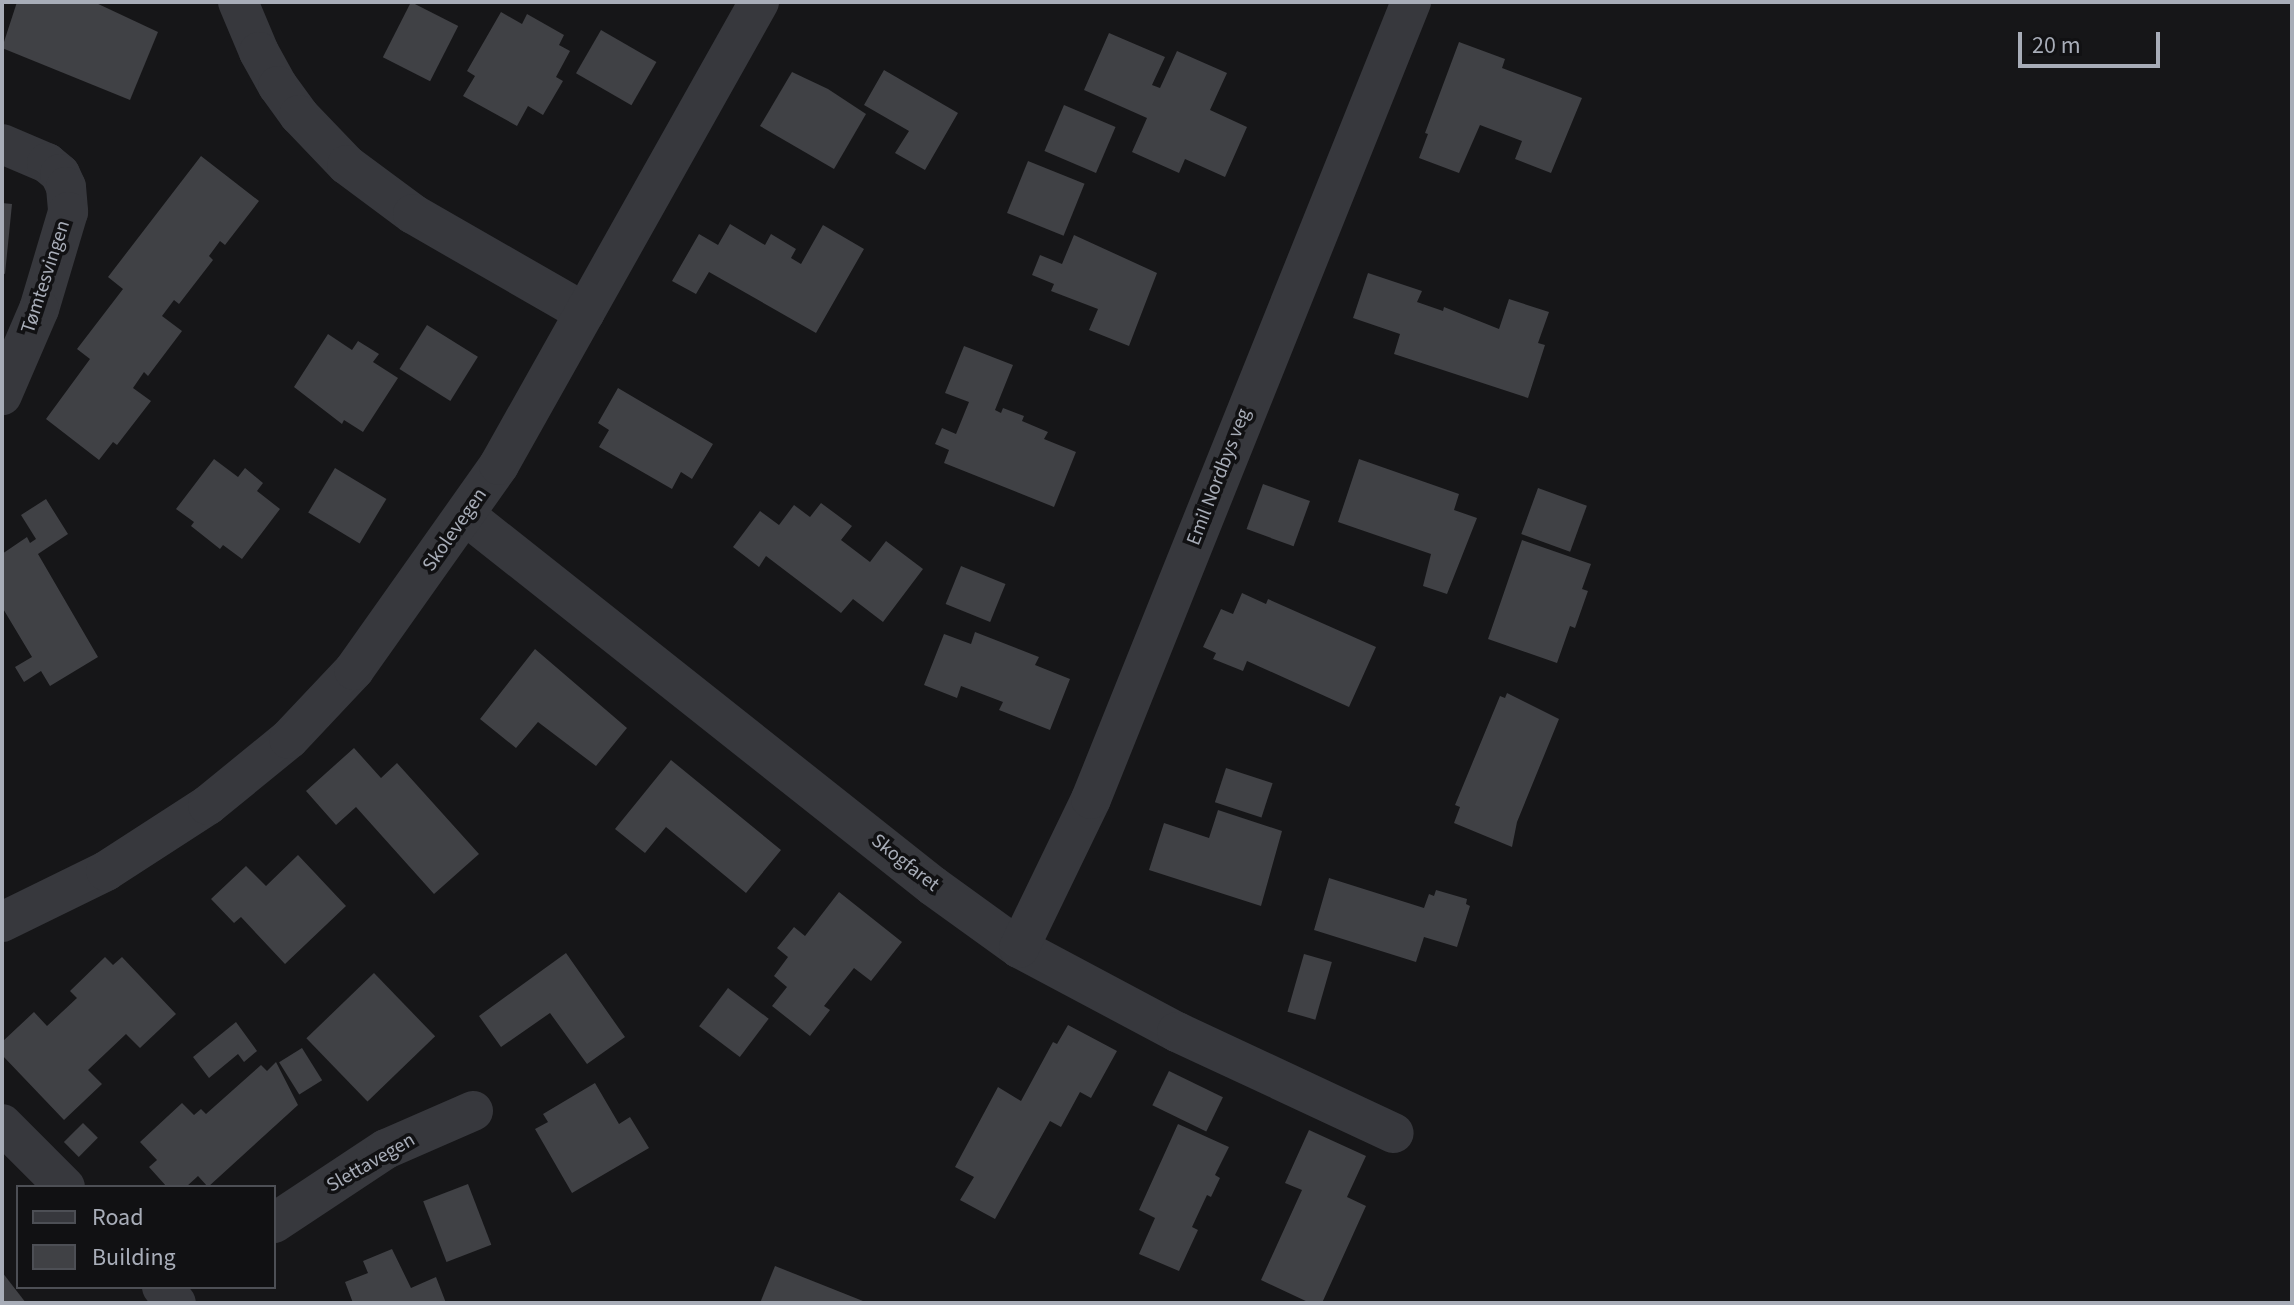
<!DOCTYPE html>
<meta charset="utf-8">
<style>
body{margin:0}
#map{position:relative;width:2294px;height:1305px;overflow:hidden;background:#161618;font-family:"Source Sans 3",sans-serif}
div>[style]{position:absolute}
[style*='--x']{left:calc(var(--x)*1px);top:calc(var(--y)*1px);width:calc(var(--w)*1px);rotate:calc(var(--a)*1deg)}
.building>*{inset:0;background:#404145;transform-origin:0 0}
.minor>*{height:40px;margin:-20px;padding:0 20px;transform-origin:20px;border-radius:20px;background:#37383d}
span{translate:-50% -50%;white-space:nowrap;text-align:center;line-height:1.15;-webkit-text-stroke:7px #111113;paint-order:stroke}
.street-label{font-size:20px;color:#a8adb8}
.frame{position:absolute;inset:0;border:4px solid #a8adb8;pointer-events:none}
.legend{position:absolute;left:16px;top:1185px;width:260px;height:104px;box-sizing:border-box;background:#111113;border:2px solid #4d4f55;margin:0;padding:10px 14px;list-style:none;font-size:24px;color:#a8adb8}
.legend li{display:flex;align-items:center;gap:16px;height:40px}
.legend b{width:40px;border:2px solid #4d4f55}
.scale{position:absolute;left:2018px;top:32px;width:142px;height:36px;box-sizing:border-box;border:4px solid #a8adb8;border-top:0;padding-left:10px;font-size:24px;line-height:28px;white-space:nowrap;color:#a8adb8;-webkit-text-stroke:6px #111113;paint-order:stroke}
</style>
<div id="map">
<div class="building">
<div style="clip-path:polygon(17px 2px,94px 2px,158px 32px,130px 100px,2px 48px)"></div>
<div style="left:411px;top:2px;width:53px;height:62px;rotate:27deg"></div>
<div style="clip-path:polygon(501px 12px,522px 24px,527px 14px,564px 35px,559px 45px,570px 51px,556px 77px,563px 81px,543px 115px,528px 106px,517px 126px,463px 96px,475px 76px,467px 71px)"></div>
<div style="left:601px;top:30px;width:64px;height:50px;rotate:30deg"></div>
<div style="clip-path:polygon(1109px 33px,1165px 57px,1152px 85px,1160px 88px,1177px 51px,1227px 73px,1210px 110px,1247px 127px,1225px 177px,1185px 159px,1179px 173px,1132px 152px,1147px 118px,1084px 90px)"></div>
<div style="clip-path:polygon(1459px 42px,1505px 59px,1502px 68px,1582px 98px,1551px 173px,1515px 159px,1522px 141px,1480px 125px,1459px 173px,1419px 158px,1428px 134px,1425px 133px)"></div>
<div style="clip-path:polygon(884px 70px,958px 113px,925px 170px,895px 153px,909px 131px,864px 105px)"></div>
<div style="clip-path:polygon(792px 72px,828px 89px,866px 114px,834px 169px,760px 126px)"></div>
<div style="left:1064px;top:105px;width:56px;height:50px;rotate:23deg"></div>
<div style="clip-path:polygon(201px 156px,259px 201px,225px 245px,220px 241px,209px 256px,213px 260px,179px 304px,174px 300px,162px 316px,182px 331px,148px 376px,144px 372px,133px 388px,151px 401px,117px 445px,113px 442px,99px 460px,46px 419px,90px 359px,77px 349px,123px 289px,108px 277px)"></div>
<div style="left:1028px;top:161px;width:61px;height:56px;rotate:22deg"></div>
<div style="clip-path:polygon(2px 203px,12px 204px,5px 274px,2px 273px)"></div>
<div style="clip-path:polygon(730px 224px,765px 245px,771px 234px,796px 249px,791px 258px,801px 264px,823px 225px,864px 249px,816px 333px,709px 272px,696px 294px,672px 281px,699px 234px,718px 245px)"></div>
<div style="clip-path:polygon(1074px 235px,1157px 273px,1129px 346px,1089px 330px,1098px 309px,1051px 291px,1054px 284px,1032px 275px,1040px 255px,1062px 264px)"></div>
<div style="clip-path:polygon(1368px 273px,1422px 291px,1417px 302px,1443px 311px,1444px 307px,1499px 329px,1509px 299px,1549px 312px,1538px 343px,1545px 345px,1528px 398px,1394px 354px,1400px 334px,1353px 318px)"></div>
<div style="left:427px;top:325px;width:60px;height:52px;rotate:32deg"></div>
<div style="clip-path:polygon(328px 334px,352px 350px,358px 341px,379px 354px,373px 362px,398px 378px,363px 432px,344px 420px,342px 424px,294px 387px)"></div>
<div style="clip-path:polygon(964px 346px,1013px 365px,995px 410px,1001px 413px,1003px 408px,1024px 416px,1022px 421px,1048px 432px,1044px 439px,1076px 452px,1054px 507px,944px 463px,949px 450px,935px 444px,942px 428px,956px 434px,969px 402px,945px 393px)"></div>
<div style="clip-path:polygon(618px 388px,713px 444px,692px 479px,681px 472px,672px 489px,599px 447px,609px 430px,598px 423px)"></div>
<div style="clip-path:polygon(214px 459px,238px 477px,245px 468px,263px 483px,257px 491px,280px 509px,242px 559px,223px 545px,220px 549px,191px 526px,194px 522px,176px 509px)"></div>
<div style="clip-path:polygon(1359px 459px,1459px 494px,1454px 510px,1477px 518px,1447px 594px,1423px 586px,1431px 554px,1338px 522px)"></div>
<div style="left:335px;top:468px;width:60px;height:52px;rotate:31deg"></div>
<div style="left:1263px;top:484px;width:50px;height:48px;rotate:20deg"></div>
<div style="left:1538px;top:488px;width:52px;height:49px;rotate:20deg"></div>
<div style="clip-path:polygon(46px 499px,68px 534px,38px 554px,98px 657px,50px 686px,41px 671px,24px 682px,15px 667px,32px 657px,2px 607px,2px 554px,27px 537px,30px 543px,36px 539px,21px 515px)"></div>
<div style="clip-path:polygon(821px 503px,852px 526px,841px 540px,870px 562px,886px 541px,923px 569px,883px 622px,853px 599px,841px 613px,766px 556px,759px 567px,733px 547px,760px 511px,779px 525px,794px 505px,810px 517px)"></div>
<div style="clip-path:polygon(1522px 540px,1591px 564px,1582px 589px,1588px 591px,1575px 628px,1570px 626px,1557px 663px,1488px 639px)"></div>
<div style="left:961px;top:566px;width:48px;height:41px;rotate:22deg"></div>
<div style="clip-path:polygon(1242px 593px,1266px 604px,1268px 599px,1376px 647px,1349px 707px,1247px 661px,1243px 671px,1213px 659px,1216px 653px,1203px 647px,1221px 609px,1233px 614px)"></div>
<div style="clip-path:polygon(975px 632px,1039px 657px,1035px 665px,1070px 679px,1050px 730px,999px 710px,1003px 702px,961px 686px,957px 698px,924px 685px,944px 634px,971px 644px)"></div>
<div style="clip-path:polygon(535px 649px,627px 728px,596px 766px,538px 722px,516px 748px,480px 719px)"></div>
<div style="clip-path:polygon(1507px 693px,1559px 719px,1517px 822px,1512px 847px,1454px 823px,1460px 807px,1455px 805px,1500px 696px,1505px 698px)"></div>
<div style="clip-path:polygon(354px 748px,381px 778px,397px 763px,479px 854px,434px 894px,356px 807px,336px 825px,306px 791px)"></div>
<div style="clip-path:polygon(671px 760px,781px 850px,746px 893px,666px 827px,645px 853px,615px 829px)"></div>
<div style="left:1226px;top:768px;width:49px;height:36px;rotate:18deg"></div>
<div style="clip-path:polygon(1218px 810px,1282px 831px,1261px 906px,1149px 870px,1164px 823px,1209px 838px)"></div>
<div style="clip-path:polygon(298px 855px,346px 906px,285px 964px,241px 917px,234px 923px,211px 899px,246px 866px,266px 886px)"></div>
<div style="clip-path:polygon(1329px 878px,1424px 908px,1429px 894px,1434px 896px,1436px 890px,1467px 899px,1466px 904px,1470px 906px,1457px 947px,1424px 937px,1416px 962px,1314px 930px)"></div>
<div style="clip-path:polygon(839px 892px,902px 942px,871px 981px,854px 968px,824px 1006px,830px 1010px,810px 1036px,772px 1006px,787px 987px,774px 976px,788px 957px,777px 948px,794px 927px,805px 936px)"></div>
<div style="clip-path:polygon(566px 953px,625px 1037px,587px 1064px,550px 1013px,501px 1047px,479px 1016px)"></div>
<div style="left:1304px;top:954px;width:29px;height:60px;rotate:16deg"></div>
<div style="clip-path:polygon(105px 957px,113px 965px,122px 957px,176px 1014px,140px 1048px,126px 1034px,88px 1070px,102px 1084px,64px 1120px,2px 1055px,2px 1042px,34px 1012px,47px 1026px,77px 998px,70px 991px)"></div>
<div style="left:374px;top:973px;width:88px;height:94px;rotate:46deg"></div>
<div style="left:728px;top:988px;width:51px;height:48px;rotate:37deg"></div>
<div style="clip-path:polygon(236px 1022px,257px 1051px,244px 1062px,238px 1054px,209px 1078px,193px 1057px)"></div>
<div style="clip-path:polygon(1068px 1025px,1117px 1051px,1091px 1098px,1080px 1092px,1061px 1127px,1050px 1121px,995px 1219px,960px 1200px,974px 1177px,955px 1167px,998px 1087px,1021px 1101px,1053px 1042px,1057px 1044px)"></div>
<div style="left:302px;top:1048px;width:38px;height:27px;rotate:58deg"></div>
<div style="clip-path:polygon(276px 1062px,298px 1105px,208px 1187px,198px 1176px,186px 1187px,167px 1187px,149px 1167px,157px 1160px,140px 1142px,182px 1103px,194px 1115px,201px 1109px,206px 1114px,261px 1065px,267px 1071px)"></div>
<div style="left:1169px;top:1071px;width:60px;height:38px;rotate:26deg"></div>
<div style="clip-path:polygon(595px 1083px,619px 1124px,630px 1117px,649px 1148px,572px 1193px,535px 1129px,548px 1122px,543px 1114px)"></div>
<div style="left:83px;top:1123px;width:21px;height:27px;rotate:45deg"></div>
<div style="clip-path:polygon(1178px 1124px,1229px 1147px,1215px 1175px,1220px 1178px,1211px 1197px,1207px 1195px,1192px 1227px,1198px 1230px,1179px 1271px,1139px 1254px,1155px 1218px,1139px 1210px)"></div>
<div style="clip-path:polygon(1309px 1130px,1366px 1156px,1347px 1197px,1366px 1206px,1322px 1303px,1310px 1303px,1261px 1280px,1302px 1190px,1285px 1183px)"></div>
<div style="left:468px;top:1184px;width:65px;height:48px;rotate:69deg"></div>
<div style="clip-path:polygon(392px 1249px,411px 1288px,436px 1277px,446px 1303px,353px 1303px,345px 1282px,368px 1273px,363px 1261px)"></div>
<div style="clip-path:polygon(775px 1266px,868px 1303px,760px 1303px)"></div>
<div style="clip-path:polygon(2px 1272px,26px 1303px,2px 1303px)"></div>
</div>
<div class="minor">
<div style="--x:238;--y:2;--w:54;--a:67.2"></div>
<div style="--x:259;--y:52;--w:39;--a:61"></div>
<div style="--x:278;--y:86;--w:36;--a:54"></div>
<div style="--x:299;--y:115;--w:69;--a:46.2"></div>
<div style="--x:347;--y:165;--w:82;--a:36.6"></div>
<div style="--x:413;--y:214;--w:198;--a:29.9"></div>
<div style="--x:2;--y:144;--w:49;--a:22.9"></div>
<div style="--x:47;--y:163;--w:17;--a:40"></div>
<div style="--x:60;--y:174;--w:14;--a:65"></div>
<div style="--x:66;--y:187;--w:25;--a:85"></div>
<div style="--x:68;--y:212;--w:101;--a:106.6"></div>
<div style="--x:39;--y:309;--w:94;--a:113.3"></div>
<div style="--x:465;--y:515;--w:597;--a:38.41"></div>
<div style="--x:933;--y:886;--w:106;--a:35.8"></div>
<div style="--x:1019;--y:948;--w:179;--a:28"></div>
<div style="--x:1177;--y:1032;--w:239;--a:25"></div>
<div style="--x:2;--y:922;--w:116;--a:-26.1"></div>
<div style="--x:106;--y:871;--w:121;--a:-32.9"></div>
<div style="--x:208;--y:805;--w:104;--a:-39.2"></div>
<div style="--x:289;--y:739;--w:95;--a:-46.7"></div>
<div style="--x:354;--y:670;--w:251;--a:-54.7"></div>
<div style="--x:499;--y:465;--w:531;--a:-60.68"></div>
<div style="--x:1019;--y:948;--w:165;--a:-64.2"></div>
<div style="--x:1091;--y:799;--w:859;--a:-68.12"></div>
<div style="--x:2;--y:1124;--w:89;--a:45"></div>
<div style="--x:274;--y:1223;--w:134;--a:-33.5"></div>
<div style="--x:386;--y:1149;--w:95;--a:-23.6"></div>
<div style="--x:162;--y:1287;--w:21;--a:49"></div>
</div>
<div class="street-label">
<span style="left:46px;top:277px;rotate:-72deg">Tømtesvingen</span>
<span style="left:1219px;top:477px;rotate:-69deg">Emil Nordbys veg</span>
<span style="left:455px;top:530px;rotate:-55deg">Skolevegen</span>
<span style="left:905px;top:863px;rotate:38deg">Skogfaret</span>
<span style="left:371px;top:1163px;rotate:-30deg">Slettavegen</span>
</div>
<div class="frame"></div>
<ul class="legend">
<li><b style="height:10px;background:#37383d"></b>Road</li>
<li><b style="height:22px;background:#404145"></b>Building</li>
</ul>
<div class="scale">20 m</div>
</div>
